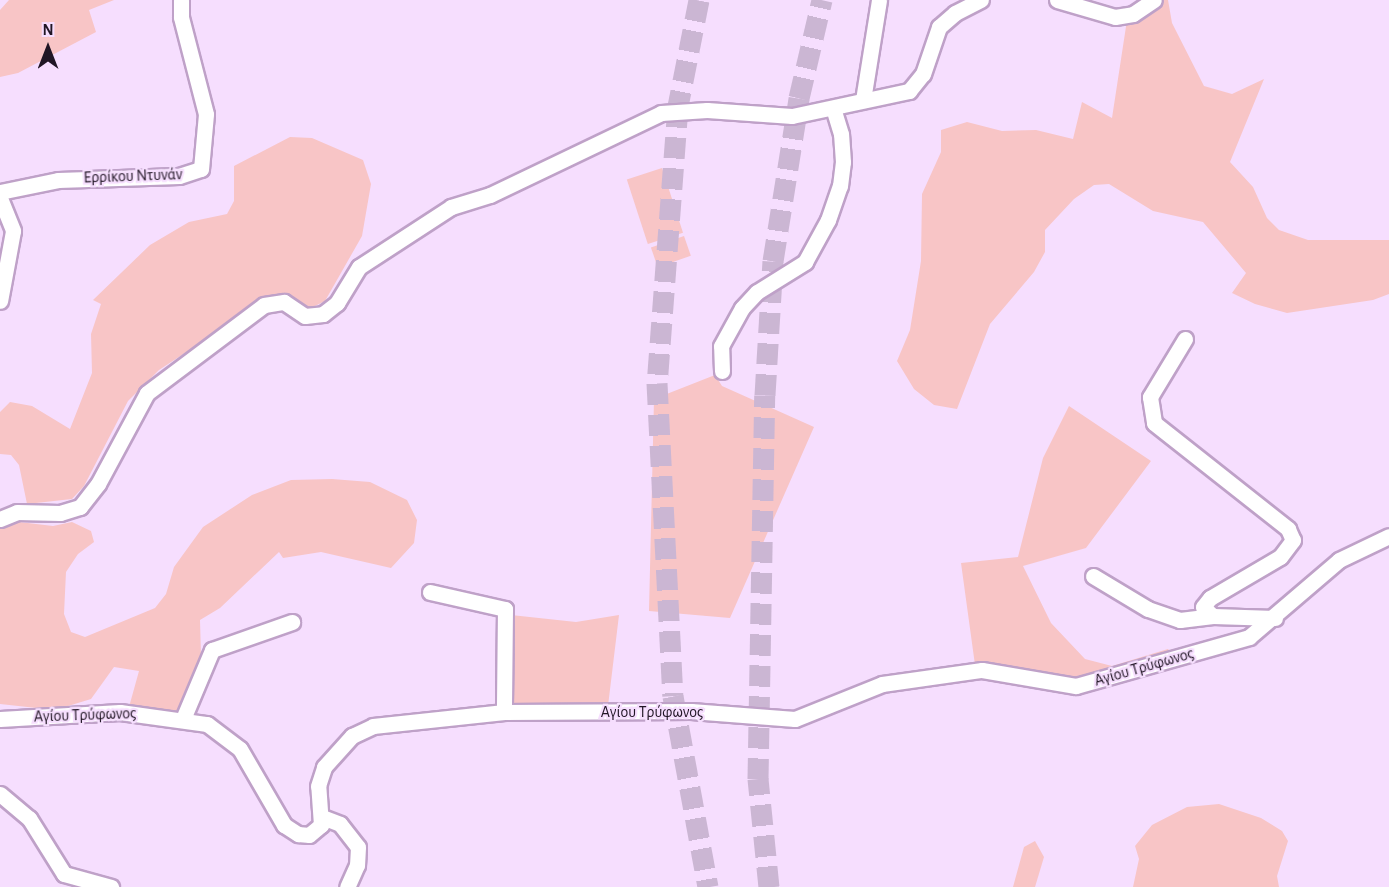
<!DOCTYPE html>
<meta charset="utf-8">
<style>
body{margin:0}
#map{position:relative;width:1389px;height:887px;overflow:hidden;background:#f6defe;font-family:"Alegreya Sans",sans-serif}
div>[style]{position:absolute}
[style*='--x']{left:calc(var(--x)*1px);top:calc(var(--y)*1px);width:calc(var(--w)*1px);rotate:calc(var(--a)*1deg)}
.green>*{inset:0;background:#f8c5c6;transform-origin:0 0}
.highway-tunnel>*{height:21px;margin-top:-10.5px;transform-origin:0;background:repeating-linear-gradient(90deg,#cbb6d3 0 21px,transparent 0 31px)}
.roads{filter:drop-shadow(2px 0 #bfa1c8) drop-shadow(-2px 0 #bfa1c8) drop-shadow(0 2px #bfa1c8) drop-shadow(0 -2px #bfa1c8)}
.minor>*{height:15px;margin:-7.5px;padding:0 7.5px;transform-origin:7.5px;border-radius:7.5px;background:#fff}
span{translate:-50% -50%;white-space:nowrap;text-align:center;line-height:1.15;-webkit-text-stroke:4.5px #f6defe;paint-order:stroke}
.street-label{font-size:16px;color:#211625}
.north{position:absolute;left:18px;top:18px;width:60px;height:60px;-webkit-text-stroke:4px #f6defe;paint-order:stroke;rotate:0deg;font-size:16px;font-weight:700;line-height:24px;text-align:center;color:#211625}
.north::after{content:'';display:block;margin:auto;width:21px;height:27px;background:#211625;clip-path:polygon(50% 0,100% 100%,50% 72%,0 100%)}
</style>
<div id="map">
<div class="green">
<div style="clip-path:polygon(9px 0,114px 0,89px 10px,96px 32px,18px 73px,0 77px,0 10px)"></div>
<div style="clip-path:polygon(1160px 0,1168px 0,1172px 23px,1204px 86px,1232px 94px,1264px 79px,1230px 162px,1253px 187px,1267px 218px,1279px 230px,1308px 240px,1389px 240px,1389px 294px,1373px 300px,1287px 313px,1255px 304px,1232px 293px,1246px 273px,1203px 222px,1153px 211px,1109px 184px,1094px 185px,1074px 199px,1045px 230px,1045px 252px,1034px 272px,990px 324px,957px 409px,934px 405px,914px 389px,897px 361px,910px 330px,921px 261px,922px 194px,941px 152px,941px 130px,967px 122px,1002px 131px,1036px 130px,1073px 139px,1082px 102px,1112px 118px,1127px 20px)"></div>
<div style="clip-path:polygon(290px 137px,312px 138px,363px 160px,371px 184px,362px 236px,325px 301px,311px 308px,273px 295px,159px 370px,128px 401px,84px 486px,72px 499px,27px 504px,19px 465px,11px 455px,0 454px,0 412px,10px 402px,32px 406px,70px 429px,92px 373px,91px 334px,101px 304px,93px 300px,150px 245px,189px 222px,227px 214px,234px 201px,234px 166px)"></div>
<div style="left:662px;top:168px;width:68px;height:37px;rotate:72deg"></div>
<div style="left:684px;top:236px;width:21px;height:35px;rotate:71deg"></div>
<div style="clip-path:polygon(715px 375px,722px 386px,814px 427px,730px 618px,649px 611px,654px 399px)"></div>
<div style="clip-path:polygon(1069px 406px,1151px 461px,1086px 548px,1023px 566px,1051px 623px,1085px 659px,1112px 666px,1168px 649px,1175px 657px,1076px 683px,975px 665px,961px 563px,1018px 557px,1043px 458px)"></div>
<div style="clip-path:polygon(332px 479px,370px 482px,407px 500px,417px 520px,414px 543px,391px 568px,321px 552px,283px 558px,279px 552px,220px 608px,200px 620px,201px 656px,180px 715px,129px 707px,139px 671px,114px 667px,91px 699px,55px 710px,0 704px,0 526px,19px 522px,53px 526px,72px 522px,91px 531px,94px 542px,78px 554px,66px 572px,64px 614px,71px 632px,85px 637px,155px 608px,166px 594px,174px 567px,203px 527px,252px 495px,291px 480px)"></div>
<div style="clip-path:polygon(511px 615px,576px 622px,619px 615px,608px 706px,506px 709px)"></div>
<div style="clip-path:polygon(1219px 804px,1261px 818px,1282px 831px,1288px 841px,1277px 876px,1279px 887px,1133px 887px,1139px 859px,1135px 846px,1152px 825px,1187px 807px)"></div>
<div style="clip-path:polygon(1035px 841px,1044px 857px,1035px 887px,1013px 887px,1024px 847px)"></div>
</div>
<div class="highway-tunnel">
<div style="--x:699;--y:0;--w:108;--a:101.2"></div>
<div style="--x:678;--y:106;--w:278;--a:94.3"></div>
<div style="--x:657;--y:383;--w:313;--a:87.1"></div>
<div style="--x:673;--y:696;--w:194;--a:79.6"></div>
<div style="--x:769;--y:887;--w:109;--a:-95.8"></div>
<div style="--x:758;--y:779;--w:384;--a:-89"></div>
<div style="--x:765;--y:395;--w:134;--a:-86.6"></div>
<div style="--x:773;--y:261;--w:165;--a:-80.9"></div>
<div style="--x:799;--y:98;--w:101;--a:-76.8"></div>
</div>
<div class="roads">
<div class="minor">
<div style="--x:1057;--y:0;--w:60;--a:16.3"></div>
<div style="--x:1115;--y:17;--w:18;--a:-9"></div>
<div style="--x:1133;--y:14;--w:25;--a:-34"></div>
<div style="--x:863;--y:100;--w:101;--a:-80.9"></div>
<div style="--x:0;--y:192;--w:59;--a:-11.7"></div>
<div style="--x:58;--y:180;--w:121;--a:-1.9"></div>
<div style="--x:179;--y:176;--w:23;--a:-18"></div>
<div style="--x:201;--y:169;--w:55;--a:-84.8"></div>
<div style="--x:206;--y:114;--w:100;--a:-104.5"></div>
<div style="--x:181;--y:17;--w:17;--a:-90"></div>
<div style="--x:0;--y:198;--w:35;--a:68"></div>
<div style="--x:13;--y:231;--w:71;--a:100.5"></div>
<div style="--x:1185;--y:339;--w:68;--a:121.1"></div>
<div style="--x:1150;--y:397;--w:26;--a:81"></div>
<div style="--x:1154;--y:423;--w:171;--a:38.3"></div>
<div style="--x:1288;--y:529;--w:12;--a:66"></div>
<div style="--x:1293;--y:540;--w:21;--a:127"></div>
<div style="--x:1280;--y:557;--w:81;--a:149.6"></div>
<div style="--x:1210;--y:598;--w:11;--a:128"></div>
<div style="--x:1203;--y:607;--w:13;--a:42"></div>
<div style="--x:1213;--y:616;--w:62;--a:1.8"></div>
<div style="--x:722;--y:371;--w:25;--a:-92"></div>
<div style="--x:721;--y:346;--w:43;--a:-61.1"></div>
<div style="--x:742;--y:308;--w:22;--a:-47"></div>
<div style="--x:757;--y:292;--w:57;--a:-32"></div>
<div style="--x:805;--y:262;--w:48;--a:-61.3"></div>
<div style="--x:828;--y:220;--w:36;--a:-71"></div>
<div style="--x:840;--y:186;--w:24;--a:-83"></div>
<div style="--x:843;--y:162;--w:28;--a:-94"></div>
<div style="--x:841;--y:134;--w:27;--a:-107"></div>
<div style="--x:0;--y:519;--w:18;--a:-22"></div>
<div style="--x:17;--y:512;--w:43;--a:1.3"></div>
<div style="--x:60;--y:513;--w:21;--a:-17"></div>
<div style="--x:80;--y:507;--w:29;--a:-52"></div>
<div style="--x:98;--y:484;--w:103;--a:-61.7"></div>
<div style="--x:147;--y:393;--w:146;--a:-36.9"></div>
<div style="--x:264;--y:305;--w:20;--a:-9"></div>
<div style="--x:284;--y:302;--w:25;--a:34"></div>
<div style="--x:305;--y:316;--w:18;--a:-6"></div>
<div style="--x:323;--y:314;--w:18;--a:-38"></div>
<div style="--x:337;--y:303;--w:42;--a:-58.6"></div>
<div style="--x:359;--y:267;--w:110;--a:-33.1"></div>
<div style="--x:451;--y:207;--w:41;--a:-17.1"></div>
<div style="--x:490;--y:195;--w:190;--a:-25.6"></div>
<div style="--x:661;--y:113;--w:46;--a:-3.7"></div>
<div style="--x:707;--y:110;--w:85;--a:4"></div>
<div style="--x:792;--y:116;--w:120;--a:-12.1"></div>
<div style="--x:909;--y:91;--w:22;--a:-51"></div>
<div style="--x:923;--y:74;--w:50;--a:-71.2"></div>
<div style="--x:939;--y:27;--w:21;--a:-41"></div>
<div style="--x:955;--y:13;--w:29;--a:-27"></div>
<div style="--x:1093;--y:576;--w:64;--a:31"></div>
<div style="--x:1148;--y:609;--w:34;--a:19"></div>
<div style="--x:1180;--y:620;--w:33;--a:-7"></div>
<div style="--x:430;--y:592;--w:77;--a:12.8"></div>
<div style="--x:505;--y:609;--w:103;--a:90.6"></div>
<div style="--x:0;--y:719;--w:120;--a:-3.3"></div>
<div style="--x:120;--y:712;--w:88;--a:7.9"></div>
<div style="--x:207;--y:724;--w:41;--a:37.1"></div>
<div style="--x:240;--y:749;--w:88;--a:59.9"></div>
<div style="--x:284;--y:825;--w:17;--a:33"></div>
<div style="--x:298;--y:834;--w:11;--a:5"></div>
<div style="--x:309;--y:835;--w:16;--a:-40"></div>
<div style="--x:321;--y:825;--w:39;--a:-94"></div>
<div style="--x:318;--y:786;--w:20;--a:-72"></div>
<div style="--x:324;--y:767;--w:42;--a:-47.9"></div>
<div style="--x:352;--y:736;--w:23;--a:-25"></div>
<div style="--x:373;--y:726;--w:132;--a:-6.1"></div>
<div style="--x:504;--y:712;--w:187;--a:-0.3"></div>
<div style="--x:691;--y:711;--w:104;--a:4.4"></div>
<div style="--x:795;--y:719;--w:94;--a:-21.9"></div>
<div style="--x:882;--y:684;--w:101;--a:-8"></div>
<div style="--x:982;--y:670;--w:95;--a:9.7"></div>
<div style="--x:1076;--y:686;--w:180;--a:-15.8"></div>
<div style="--x:1249;--y:637;--w:118;--a:-40.5"></div>
<div style="--x:1339;--y:560;--w:55;--a:-25.6"></div>
<div style="--x:183;--y:719;--w:75;--a:-67.2"></div>
<div style="--x:212;--y:650;--w:85;--a:-19.3"></div>
<div style="--x:0;--y:794;--w:38;--a:40"></div>
<div style="--x:29;--y:818;--w:66;--a:58"></div>
<div style="--x:64;--y:874;--w:49;--a:15.5"></div>
<div style="--x:322;--y:817;--w:19;--a:21"></div>
<div style="--x:340;--y:824;--w:29;--a:52"></div>
<div style="--x:358;--y:847;--w:18;--a:93"></div>
<div style="--x:357;--y:865;--w:24;--a:114"></div>
</div>
</div>
<div class="street-label">
<span style="left:133px;top:176px;rotate:-2deg">Ερρίκου Ντυνάν</span>
<span style="left:1144px;top:667px;rotate:-16deg">Αγίου Τρύφωνος</span>
<span style="left:652px;top:712px">Αγίου Τρύφωνος</span>
<span style="left:85px;top:715px;rotate:-2deg">Αγίου Τρύφωνος</span>
</div>
<div class="north">N</div>
</div>
